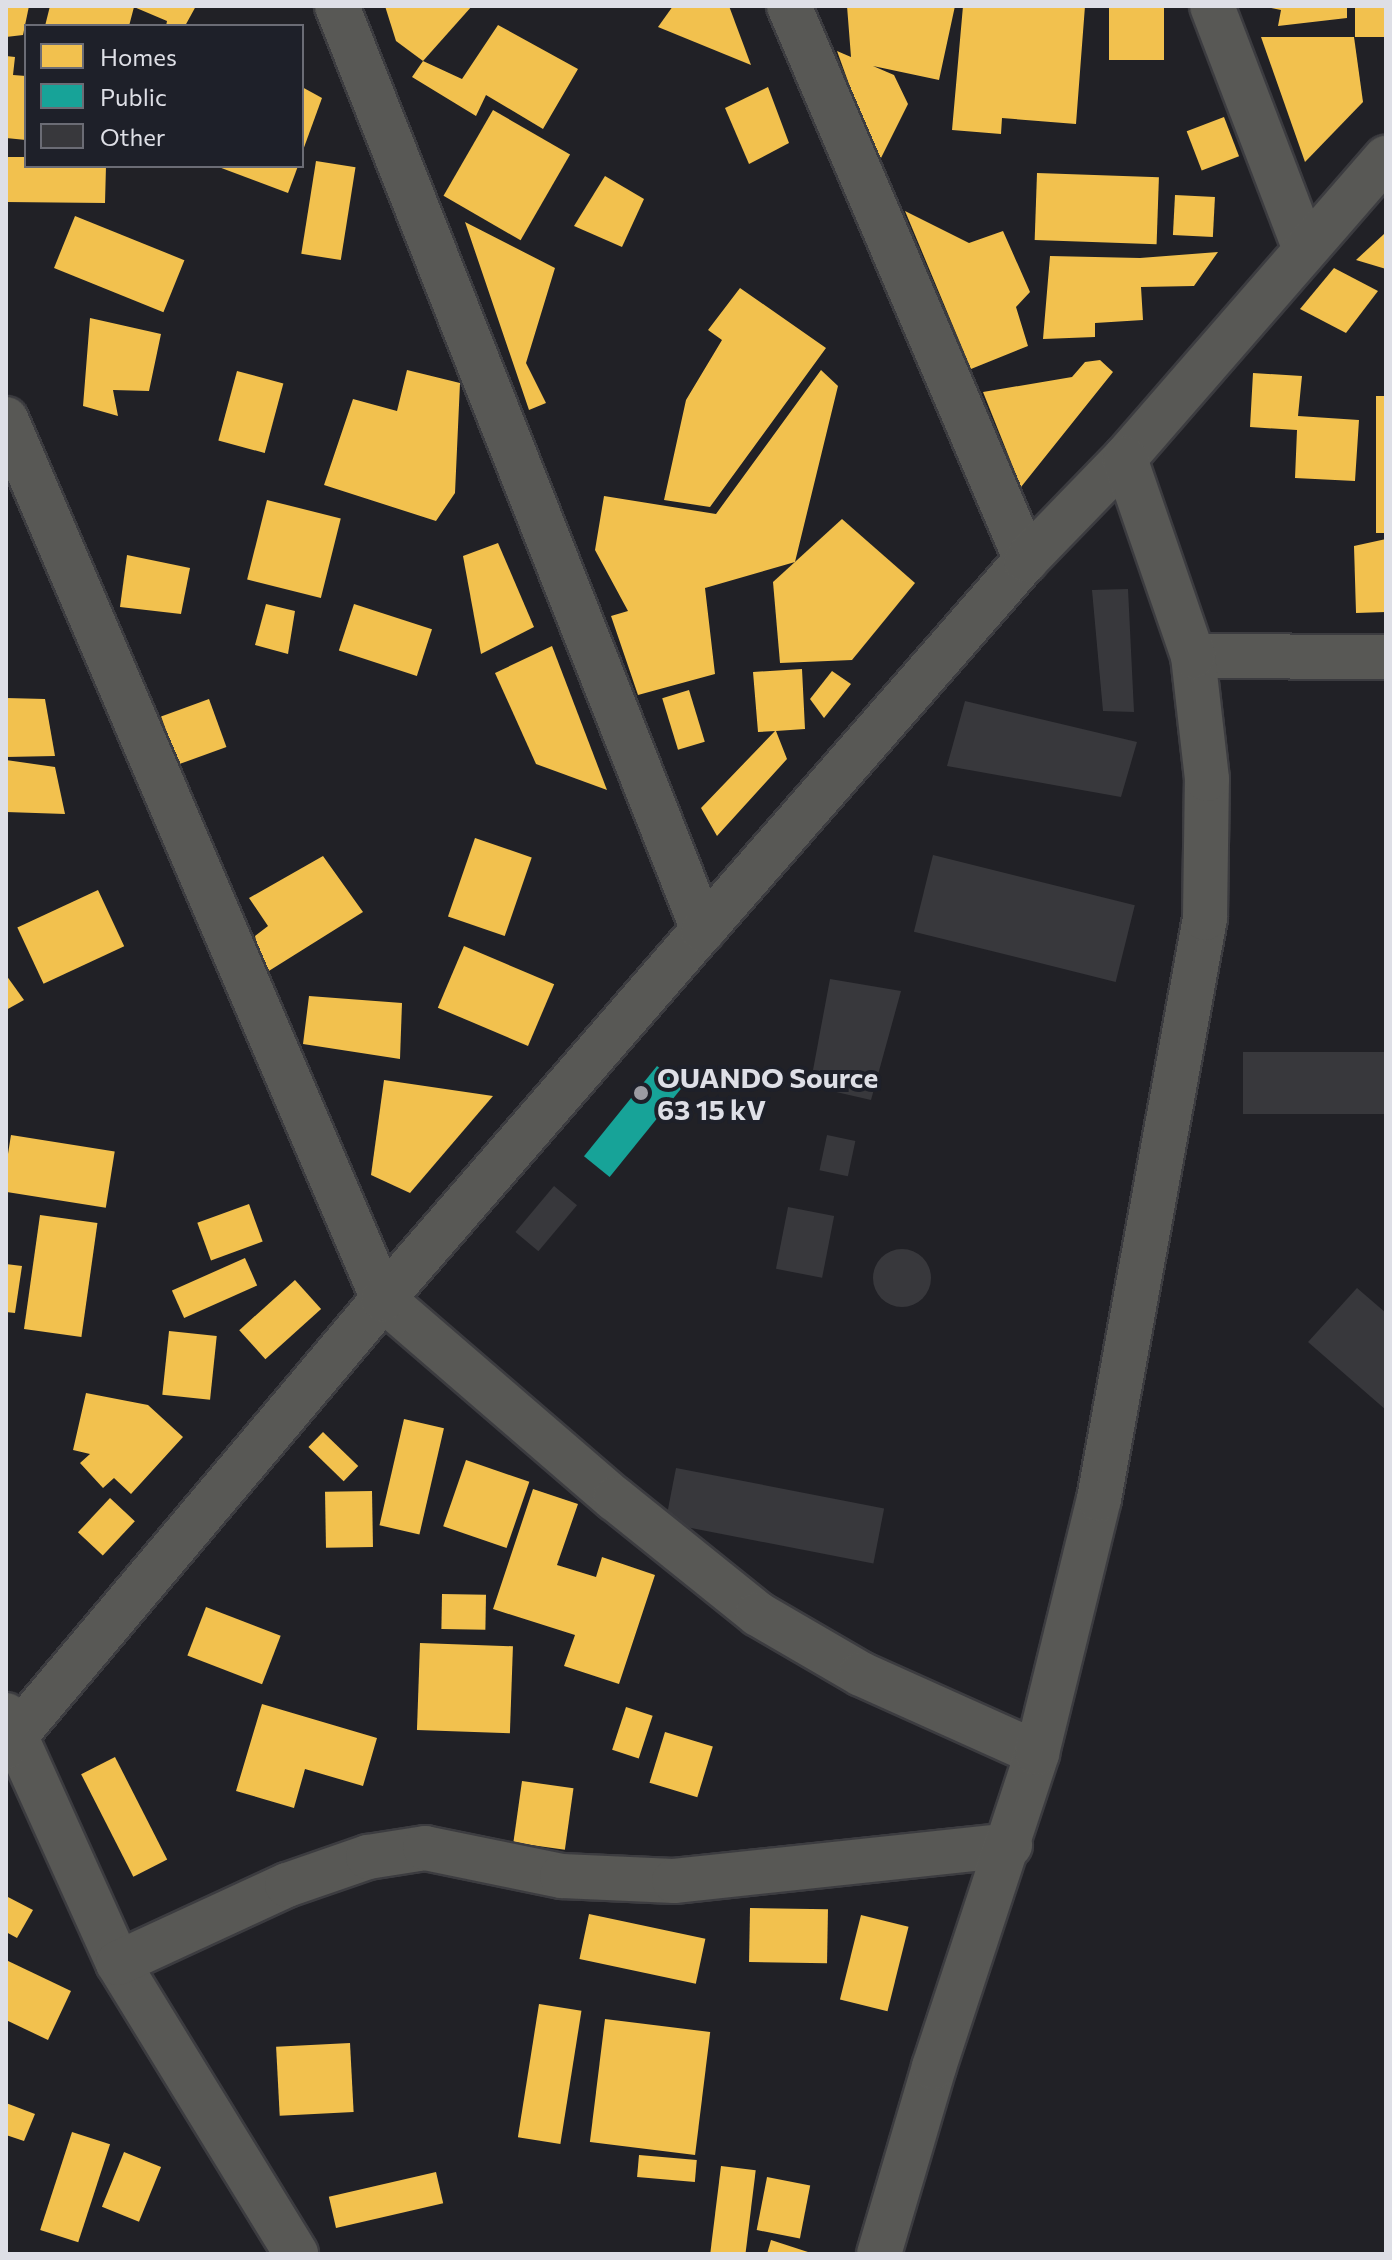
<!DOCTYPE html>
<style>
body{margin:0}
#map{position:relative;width:1392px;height:2260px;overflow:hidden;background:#212126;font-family:Commissioner,sans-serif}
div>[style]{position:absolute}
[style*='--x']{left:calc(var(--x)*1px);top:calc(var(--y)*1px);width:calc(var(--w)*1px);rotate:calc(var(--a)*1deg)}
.homes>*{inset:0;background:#f2c14e;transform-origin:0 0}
.public>*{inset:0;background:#17a398;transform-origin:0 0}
.building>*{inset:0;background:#38383c;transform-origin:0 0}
.round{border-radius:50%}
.roads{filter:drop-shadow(2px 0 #3c3c40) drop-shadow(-2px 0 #3c3c40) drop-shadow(0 2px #3c3c40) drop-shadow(0 -2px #3c3c40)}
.minor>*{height:44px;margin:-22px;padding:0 22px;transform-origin:22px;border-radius:22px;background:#585855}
.dots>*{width:22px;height:22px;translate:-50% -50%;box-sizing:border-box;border:4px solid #1e2029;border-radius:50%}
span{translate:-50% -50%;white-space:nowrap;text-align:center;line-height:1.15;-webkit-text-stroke:8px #1e2029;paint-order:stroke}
.poi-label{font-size:28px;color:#dedfe6;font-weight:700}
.left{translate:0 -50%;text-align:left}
.frame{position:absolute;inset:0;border:8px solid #dedfe6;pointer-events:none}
.legend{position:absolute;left:24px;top:24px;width:280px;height:144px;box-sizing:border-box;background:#1e2029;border:2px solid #6b6c75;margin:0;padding:10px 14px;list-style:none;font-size:24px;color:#dedfe6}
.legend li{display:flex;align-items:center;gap:16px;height:40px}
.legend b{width:40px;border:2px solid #6b6c75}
</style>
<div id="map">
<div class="homes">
<div style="clip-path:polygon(6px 6px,29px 6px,23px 35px,6px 37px)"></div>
<div style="clip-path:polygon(50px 6px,196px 6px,185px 26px,166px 26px,167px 21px,134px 7px,129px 26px,45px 26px)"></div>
<div style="clip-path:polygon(385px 6px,472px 6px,423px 61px,396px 41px)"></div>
<div style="clip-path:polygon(673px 6px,729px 6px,751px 65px,658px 27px)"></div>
<div style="clip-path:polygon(847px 6px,955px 6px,939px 80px,873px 66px,894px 75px,908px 104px,878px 164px,837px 51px,851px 57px)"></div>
<div style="clip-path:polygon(963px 6px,1085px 6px,1076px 124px,1002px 118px,1001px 134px,952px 130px)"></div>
<div style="left:1109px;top:6px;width:55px;height:54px"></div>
<div style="clip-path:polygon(1261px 6px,1347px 6px,1347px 18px,1278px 26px,1281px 10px)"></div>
<div style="left:1355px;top:6px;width:31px;height:31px"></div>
<div style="clip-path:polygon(498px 25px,578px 69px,543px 129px,486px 95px,476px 116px,412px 77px,423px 61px,462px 79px)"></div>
<div style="clip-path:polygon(1261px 37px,1354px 37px,1363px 102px,1305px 162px)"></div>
<div style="clip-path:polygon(6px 56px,15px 57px,13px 75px,26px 76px,26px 140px,6px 138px)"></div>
<div style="clip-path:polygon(302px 87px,322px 98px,302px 153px)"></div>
<div style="clip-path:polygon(768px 87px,789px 143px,749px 164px,725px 108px)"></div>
<div style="left:493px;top:110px;width:89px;height:99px;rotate:30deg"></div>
<div style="left:1224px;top:117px;width:42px;height:40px;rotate:69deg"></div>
<div style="clip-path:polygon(6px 157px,26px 157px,26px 166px,106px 166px,105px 203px,6px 202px)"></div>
<div style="left:316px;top:161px;width:40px;height:94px;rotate:9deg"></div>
<div style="clip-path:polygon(216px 166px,298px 166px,288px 193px)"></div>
<div style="left:1037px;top:173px;width:122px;height:67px;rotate:2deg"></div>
<div style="clip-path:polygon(605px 176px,644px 199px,622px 247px,574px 226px)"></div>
<div style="left:1175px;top:195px;width:40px;height:40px;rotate:3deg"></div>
<div style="clip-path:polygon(905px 211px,969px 243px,1003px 231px,1030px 292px,1016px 307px,1028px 346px,971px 369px)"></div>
<div style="left:75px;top:216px;width:118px;height:56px;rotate:22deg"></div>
<div style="clip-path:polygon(465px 222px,555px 268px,526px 363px,546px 403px,529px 410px)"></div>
<div style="clip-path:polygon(1384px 234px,1386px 269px,1356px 260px)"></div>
<div style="clip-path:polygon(1218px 252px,1194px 286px,1141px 287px,1143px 320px,1095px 323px,1095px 337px,1043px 339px,1050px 256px,1140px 258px)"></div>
<div style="clip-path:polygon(1334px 268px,1378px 291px,1346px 333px,1300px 309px)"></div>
<div style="clip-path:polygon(740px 288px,826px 348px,710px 507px,664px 500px,686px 400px,722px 340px,708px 330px)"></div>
<div style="clip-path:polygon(90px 318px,161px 334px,149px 391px,113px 390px,118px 416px,83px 406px)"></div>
<div style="clip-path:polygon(1100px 360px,1113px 372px,1021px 487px,983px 392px,1072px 377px,1085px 362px)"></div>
<div style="clip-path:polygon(407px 370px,460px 383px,455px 493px,436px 521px,324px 485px,353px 399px,397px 411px)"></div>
<div style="clip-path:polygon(821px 370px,838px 386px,795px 562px,705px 588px,715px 674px,638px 695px,611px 616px,628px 611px,595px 550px,604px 496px,716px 514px)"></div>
<div style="left:237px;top:371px;width:48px;height:72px;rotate:15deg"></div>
<div style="clip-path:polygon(1253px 373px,1302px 376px,1298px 416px,1359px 420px,1355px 481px,1295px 478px,1297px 430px,1250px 427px)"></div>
<div style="left:1376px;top:396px;width:10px;height:137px"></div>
<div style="left:267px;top:500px;width:76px;height:82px;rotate:14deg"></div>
<div style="clip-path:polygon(842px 519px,915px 583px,852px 660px,780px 663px,773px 582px)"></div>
<div style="clip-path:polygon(1386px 539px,1386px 612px,1356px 613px,1354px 546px)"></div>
<div style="clip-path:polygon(498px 543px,534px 627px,481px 654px,463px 556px)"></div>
<div style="clip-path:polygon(127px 555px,190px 568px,181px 614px,120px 607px)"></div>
<div style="clip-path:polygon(266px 604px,295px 611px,288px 654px,255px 645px)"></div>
<div style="left:354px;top:604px;width:82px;height:49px;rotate:18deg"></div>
<div style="clip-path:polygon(552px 646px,607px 790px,536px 764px,495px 673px)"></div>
<div style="clip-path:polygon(802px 669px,805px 729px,776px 731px,787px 759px,717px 836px,701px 808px,775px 731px,758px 732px,753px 672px)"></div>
<div style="clip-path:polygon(832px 671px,851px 684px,824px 718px,810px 699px)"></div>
<div style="left:689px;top:690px;width:54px;height:28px;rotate:73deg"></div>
<div style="clip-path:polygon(6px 698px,45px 699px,55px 756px,6px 757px)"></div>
<div style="left:209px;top:699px;width:51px;height:51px;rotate:70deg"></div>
<div style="clip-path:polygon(6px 760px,55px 767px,65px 814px,6px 812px)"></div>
<div style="left:475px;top:838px;width:60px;height:83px;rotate:19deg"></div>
<div style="clip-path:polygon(323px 856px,363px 912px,264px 974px,255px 936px,268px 926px,249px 898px)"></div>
<div style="left:98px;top:890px;width:62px;height:89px;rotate:65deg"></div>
<div style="left:464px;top:946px;width:98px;height:67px;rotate:23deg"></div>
<div style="clip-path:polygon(6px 975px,24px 1000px,6px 1010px)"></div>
<div style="clip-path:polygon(309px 996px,402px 1003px,400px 1059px,303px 1044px)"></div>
<div style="clip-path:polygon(384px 1080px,493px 1096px,410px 1193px,371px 1175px)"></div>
<div style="left:11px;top:1135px;width:105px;height:57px;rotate:9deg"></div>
<div style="left:249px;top:1204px;width:40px;height:55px;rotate:70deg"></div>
<div style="left:40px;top:1215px;width:58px;height:115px;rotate:8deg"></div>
<div style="left:245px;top:1258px;width:30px;height:80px;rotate:66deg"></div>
<div style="clip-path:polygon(6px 1264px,22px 1266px,15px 1313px,6px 1312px)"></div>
<div style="left:295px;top:1280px;width:39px;height:75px;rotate:48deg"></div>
<div style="left:169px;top:1331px;width:48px;height:64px;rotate:6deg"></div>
<div style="clip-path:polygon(86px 1393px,148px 1405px,183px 1437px,131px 1494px,114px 1478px,103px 1488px,80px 1463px,90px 1454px,73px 1450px)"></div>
<div style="left:404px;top:1419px;width:41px;height:109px;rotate:13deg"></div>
<div style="left:323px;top:1432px;width:49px;height:21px;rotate:44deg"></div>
<div style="left:466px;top:1460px;width:67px;height:70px;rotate:19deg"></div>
<div style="clip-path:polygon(533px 1489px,578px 1504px,557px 1565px,596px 1577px,602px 1557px,655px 1575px,619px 1684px,564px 1666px,575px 1635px,493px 1609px)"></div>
<div style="left:372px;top:1491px;width:56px;height:47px;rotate:89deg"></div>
<div style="left:110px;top:1498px;width:34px;height:47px;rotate:43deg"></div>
<div style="left:442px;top:1594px;width:44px;height:35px;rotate:1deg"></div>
<div style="left:206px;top:1607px;width:80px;height:52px;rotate:21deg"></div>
<div style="left:420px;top:1643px;width:93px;height:87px;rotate:2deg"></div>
<div style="clip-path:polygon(262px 1704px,377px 1738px,363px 1786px,305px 1769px,294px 1808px,236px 1791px)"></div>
<div style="left:626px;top:1707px;width:28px;height:45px;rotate:18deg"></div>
<div style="left:665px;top:1732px;width:50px;height:53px;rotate:17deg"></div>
<div style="left:115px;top:1757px;width:115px;height:38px;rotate:63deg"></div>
<div style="left:522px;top:1781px;width:52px;height:62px;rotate:8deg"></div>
<div style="clip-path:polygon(6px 1896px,33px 1910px,17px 1938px,6px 1932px)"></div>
<div style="left:750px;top:1908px;width:78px;height:54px;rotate:1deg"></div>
<div style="left:589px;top:1914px;width:119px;height:46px;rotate:12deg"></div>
<div style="left:861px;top:1915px;width:49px;height:87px;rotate:14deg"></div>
<div style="clip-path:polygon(6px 1960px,71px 1991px,48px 2040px,6px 2020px)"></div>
<div style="left:539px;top:2004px;width:43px;height:135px;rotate:9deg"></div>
<div style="left:605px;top:2019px;width:106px;height:124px;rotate:7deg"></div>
<div style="left:350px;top:2043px;width:69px;height:74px;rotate:87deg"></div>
<div style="clip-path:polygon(6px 2103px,35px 2114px,24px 2141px,6px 2135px)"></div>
<div style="left:72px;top:2132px;width:40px;height:103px;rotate:18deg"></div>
<div style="left:124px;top:2152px;width:40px;height:59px;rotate:22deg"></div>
<div style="left:639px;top:2155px;width:58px;height:22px;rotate:5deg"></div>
<div style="left:721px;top:2166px;width:35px;height:88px;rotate:7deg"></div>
<div style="left:436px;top:2172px;width:32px;height:110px;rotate:77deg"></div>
<div style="left:767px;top:2177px;width:44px;height:54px;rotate:11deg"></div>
<div style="clip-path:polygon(771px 2240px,811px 2253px,811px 2254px,767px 2254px)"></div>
</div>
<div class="public">
<div style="left:657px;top:1066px;width:33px;height:116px;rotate:39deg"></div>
</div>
<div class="building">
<div style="clip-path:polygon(1128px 589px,1134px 712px,1103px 711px,1092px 590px)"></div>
<div style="clip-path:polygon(965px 701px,1137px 742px,1121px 797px,947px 766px)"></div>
<div style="left:933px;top:855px;width:208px;height:79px;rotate:14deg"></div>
<div style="clip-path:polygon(830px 979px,901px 991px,871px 1100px,810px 1086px)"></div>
<div style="left:1386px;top:1052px;width:62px;height:143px;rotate:90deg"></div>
<div style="left:827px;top:1135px;width:29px;height:36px;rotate:12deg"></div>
<div style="left:554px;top:1186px;width:30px;height:60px;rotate:40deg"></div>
<div style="left:788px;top:1207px;width:47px;height:63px;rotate:11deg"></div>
<div class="round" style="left:873px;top:1249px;width:58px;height:58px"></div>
<div style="clip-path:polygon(1357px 1288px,1386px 1313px,1386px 1410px,1308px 1342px)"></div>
<div style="left:676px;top:1468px;width:212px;height:56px;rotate:11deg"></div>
</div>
<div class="roads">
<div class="minor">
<div style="--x:337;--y:6;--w:994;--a:68.39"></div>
<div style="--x:789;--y:6;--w:603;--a:66.84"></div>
<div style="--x:1212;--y:6;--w:260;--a:69.1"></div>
<div style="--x:6;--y:419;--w:957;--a:66.81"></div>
<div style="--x:383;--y:1299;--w:306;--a:40.8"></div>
<div style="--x:615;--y:1499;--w:184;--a:38.8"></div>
<div style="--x:758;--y:1614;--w:119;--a:30.2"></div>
<div style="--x:861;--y:1674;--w:193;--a:24.2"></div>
<div style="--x:1193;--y:656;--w:193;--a:0.3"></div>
<div style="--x:6;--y:1715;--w:272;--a:65.7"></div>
<div style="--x:118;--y:1963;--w:341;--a:58.5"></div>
<div style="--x:6;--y:1747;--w:586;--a:-49.92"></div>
<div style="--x:383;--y:1299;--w:488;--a:-49.1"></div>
<div style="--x:703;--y:930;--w:491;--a:-48.9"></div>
<div style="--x:1026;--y:560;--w:142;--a:-45.9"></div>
<div style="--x:1125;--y:458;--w:398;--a:-49"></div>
<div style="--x:118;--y:1963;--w:186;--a:-24.8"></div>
<div style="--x:287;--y:1885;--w:86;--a:-19.1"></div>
<div style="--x:368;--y:1857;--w:58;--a:-9"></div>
<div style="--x:425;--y:1848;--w:140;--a:11.6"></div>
<div style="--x:562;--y:1876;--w:112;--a:2.6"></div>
<div style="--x:674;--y:1881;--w:338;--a:-6.1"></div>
<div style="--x:879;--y:2254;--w:195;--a:-73.6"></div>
<div style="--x:934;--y:2067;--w:330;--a:-71.8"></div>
<div style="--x:1037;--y:1753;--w:261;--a:-76.3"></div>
<div style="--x:1099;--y:1499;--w:591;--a:-79.66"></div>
<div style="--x:1205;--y:918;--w:139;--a:-89.2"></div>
<div style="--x:1207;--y:779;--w:124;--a:-96.5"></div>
<div style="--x:1193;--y:656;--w:209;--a:-109"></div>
</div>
</div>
<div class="dots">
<div style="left:641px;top:1093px;background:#9c9ca3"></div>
</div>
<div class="poi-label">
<span class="left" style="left:657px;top:1093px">OUANDO Source<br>63 15 kV</span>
</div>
<div class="frame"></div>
<ul class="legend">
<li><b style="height:22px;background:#f2c14e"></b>Homes</li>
<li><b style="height:22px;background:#17a398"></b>Public</li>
<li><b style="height:22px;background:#38383c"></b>Other</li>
</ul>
</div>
